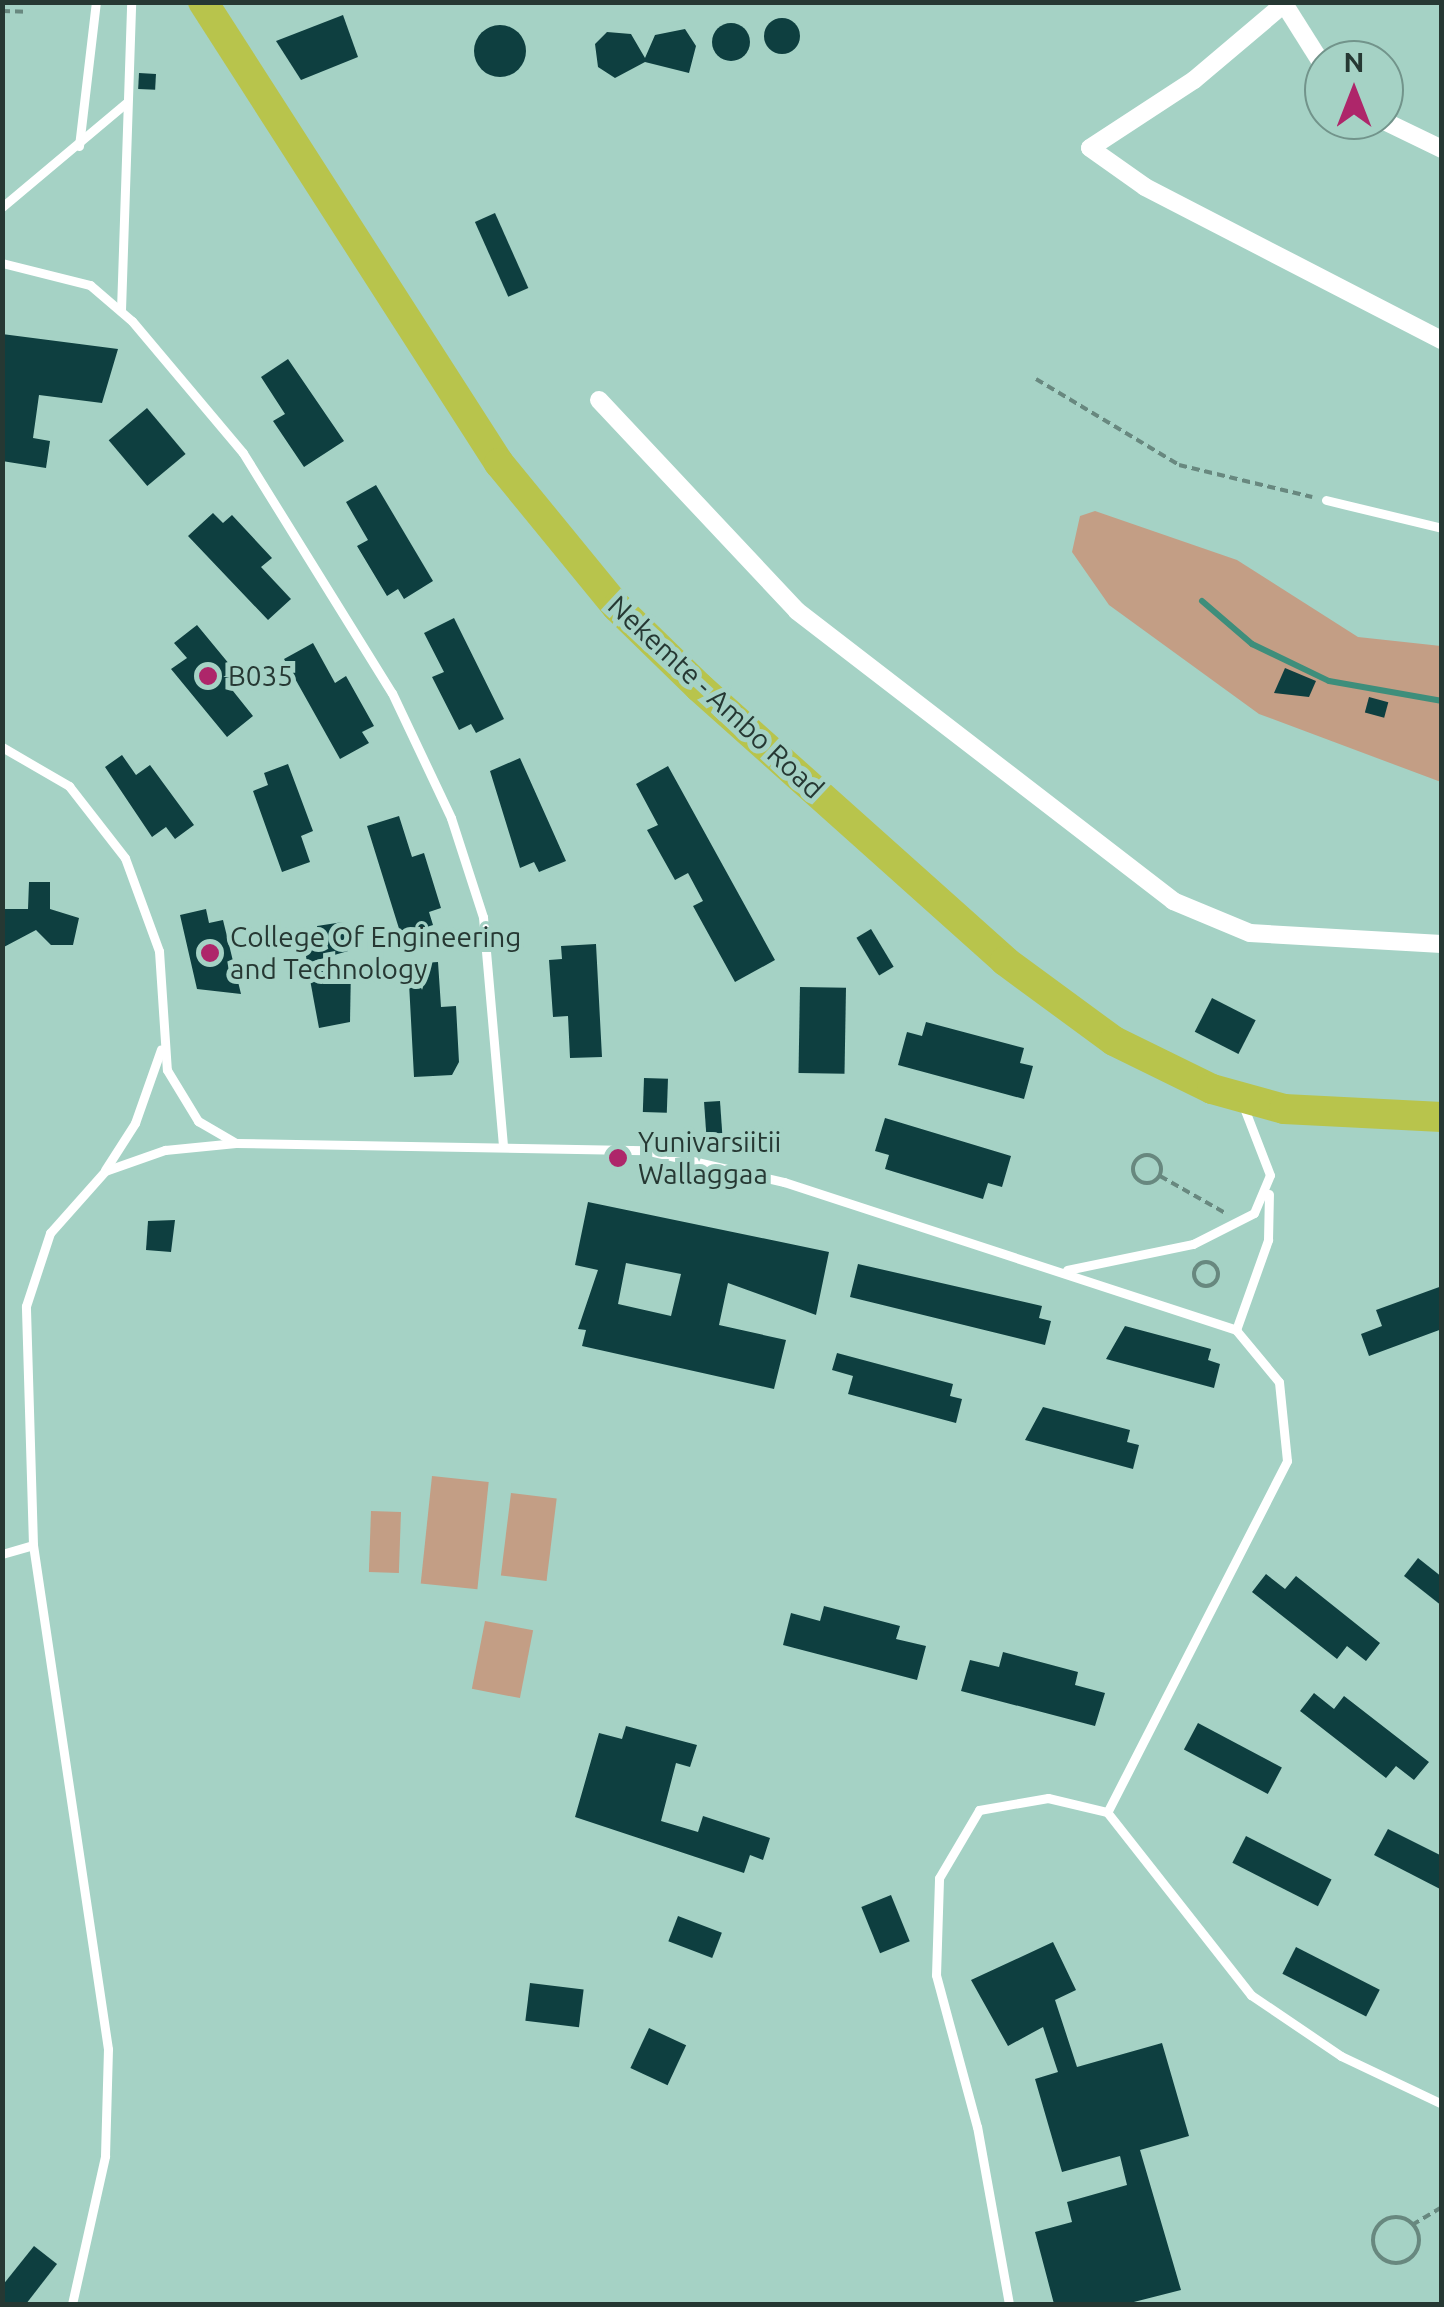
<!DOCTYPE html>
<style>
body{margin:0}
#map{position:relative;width:1444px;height:2307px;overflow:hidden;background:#a5d2c5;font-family:Ubuntu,sans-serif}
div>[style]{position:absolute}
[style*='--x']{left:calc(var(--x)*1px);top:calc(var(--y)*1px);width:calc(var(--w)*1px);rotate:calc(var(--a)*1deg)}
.green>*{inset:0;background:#c39e85;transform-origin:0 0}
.stream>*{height:6px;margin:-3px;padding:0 3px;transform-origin:3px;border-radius:3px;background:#3e8e7b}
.building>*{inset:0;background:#0e3f40;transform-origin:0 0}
.round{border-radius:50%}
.path>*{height:4px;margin-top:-2px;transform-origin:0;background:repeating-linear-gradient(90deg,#68887f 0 8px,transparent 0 13px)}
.path>.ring{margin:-2px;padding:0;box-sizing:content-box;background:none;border:4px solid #68887f;border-radius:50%}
.service>*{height:9px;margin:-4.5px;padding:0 4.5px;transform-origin:4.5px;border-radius:4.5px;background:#fff}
.minor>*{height:18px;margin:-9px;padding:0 9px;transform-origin:9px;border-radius:9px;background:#fff}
.trunk>*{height:30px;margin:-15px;padding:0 15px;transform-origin:15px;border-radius:15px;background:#b8c44c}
.dots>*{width:28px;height:28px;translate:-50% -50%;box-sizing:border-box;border:5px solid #a5d2c5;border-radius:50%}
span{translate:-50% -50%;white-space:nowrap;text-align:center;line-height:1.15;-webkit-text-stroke:10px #a5d2c5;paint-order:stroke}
.poi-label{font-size:28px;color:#263833}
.left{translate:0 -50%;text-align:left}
.street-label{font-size:28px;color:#263833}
.frame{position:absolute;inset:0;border:5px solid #263833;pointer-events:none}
.north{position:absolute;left:1304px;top:40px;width:100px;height:100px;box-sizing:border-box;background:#a5d2c5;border:2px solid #72948b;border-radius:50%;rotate:0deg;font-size:28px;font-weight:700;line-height:40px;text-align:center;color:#263833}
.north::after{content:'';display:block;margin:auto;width:35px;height:45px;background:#ae266a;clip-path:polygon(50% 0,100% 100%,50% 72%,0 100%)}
</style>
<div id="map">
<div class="green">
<div style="clip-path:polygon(1095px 511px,1237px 560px,1358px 637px,1441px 646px,1441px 782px,1259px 714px,1109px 605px,1072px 552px,1080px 516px)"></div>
<div style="left:432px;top:1476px;width:57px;height:108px;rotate:6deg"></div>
<div style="left:511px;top:1493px;width:46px;height:83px;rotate:7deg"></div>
<div style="left:371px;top:1511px;width:30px;height:61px;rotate:2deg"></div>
<div style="left:485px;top:1621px;width:49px;height:69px;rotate:11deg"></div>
</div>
<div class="stream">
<div style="--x:1202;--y:601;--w:66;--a:40.7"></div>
<div style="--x:1252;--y:644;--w:85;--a:25.7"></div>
<div style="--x:1329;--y:681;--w:115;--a:10"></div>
</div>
<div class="building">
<div style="clip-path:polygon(343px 15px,358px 57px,301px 80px,276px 41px)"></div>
<div class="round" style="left:764px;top:18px;width:36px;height:36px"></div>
<div class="round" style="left:712px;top:23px;width:38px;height:38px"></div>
<div class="round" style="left:474px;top:25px;width:52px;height:52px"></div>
<div style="clip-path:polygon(685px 29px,696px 46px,689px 73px,645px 62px,615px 78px,598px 67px,595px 44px,607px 32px,631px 34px,645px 58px,655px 35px)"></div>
<div style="left:139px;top:73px;width:17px;height:16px;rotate:3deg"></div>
<div style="left:495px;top:213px;width:82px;height:22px;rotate:66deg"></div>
<div style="clip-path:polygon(2px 334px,118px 349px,102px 403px,39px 395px,33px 438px,50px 441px,46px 468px,2px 461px)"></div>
<div style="clip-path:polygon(288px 359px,344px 441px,304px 467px,273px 421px,285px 414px,261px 377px)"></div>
<div style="left:147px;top:408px;width:60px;height:50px;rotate:50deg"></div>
<div style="clip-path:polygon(376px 485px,433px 581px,404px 599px,398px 589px,387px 596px,357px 546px,368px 540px,346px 502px)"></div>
<div style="clip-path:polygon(213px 513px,223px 523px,232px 515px,272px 558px,261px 567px,291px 599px,268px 620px,188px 536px)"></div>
<div style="clip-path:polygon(454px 618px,504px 719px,476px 733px,471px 724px,459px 730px,432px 677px,444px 672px,424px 633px)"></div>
<div style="clip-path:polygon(197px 625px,244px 682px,233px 691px,253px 716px,227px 737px,171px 669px,187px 658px,174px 643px)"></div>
<div style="clip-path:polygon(313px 643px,335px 683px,346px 676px,374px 726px,362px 732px,369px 743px,340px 759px,284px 659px)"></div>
<div style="clip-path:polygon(1285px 668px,1316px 681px,1309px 697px,1274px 693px)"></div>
<div style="left:1369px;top:697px;width:20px;height:16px;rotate:15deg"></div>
<div style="clip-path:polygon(122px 755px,136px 775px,150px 765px,194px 825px,175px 839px,166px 827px,152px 837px,105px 767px)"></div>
<div style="clip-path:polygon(520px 758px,566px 861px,539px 872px,534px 862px,520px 868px,490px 771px)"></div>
<div style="clip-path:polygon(288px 764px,313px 831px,301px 836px,310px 862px,282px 872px,253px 791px,268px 785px,264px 773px)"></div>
<div style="clip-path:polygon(668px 766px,775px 960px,735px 982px,693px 906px,703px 901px,688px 873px,675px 880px,647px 830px,658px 825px,636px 784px)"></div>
<div style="clip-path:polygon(399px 816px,412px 857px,424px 853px,441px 908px,429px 912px,433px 925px,401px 935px,367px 826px)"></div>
<div style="clip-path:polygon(29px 882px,50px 882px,50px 909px,79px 918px,73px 945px,51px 945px,36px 930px,2px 948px,2px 909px,28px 909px)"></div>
<div style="clip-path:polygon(206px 909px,209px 923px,223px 920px,241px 994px,197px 989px,180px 915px)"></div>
<div style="clip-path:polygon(343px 922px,348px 951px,307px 963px,304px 942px,319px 939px,317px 926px)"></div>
<div style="left:871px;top:929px;width:44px;height:17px;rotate:59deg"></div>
<div style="clip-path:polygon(596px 944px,602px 1057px,570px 1058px,568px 1016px,553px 1017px,549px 960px,562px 959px,561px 946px)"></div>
<div style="clip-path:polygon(438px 962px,441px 1007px,456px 1006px,459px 1062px,452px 1075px,414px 1077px,408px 964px)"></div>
<div style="clip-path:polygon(351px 967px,350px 1022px,319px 1028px,308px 969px)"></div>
<div style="left:800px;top:987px;width:46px;height:86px;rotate:1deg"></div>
<div style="left:1212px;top:998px;width:49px;height:38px;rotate:27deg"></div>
<div style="clip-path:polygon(926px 1022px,1024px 1048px,1020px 1063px,1033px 1066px,1024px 1099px,898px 1065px,907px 1032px,922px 1036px)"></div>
<div style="left:644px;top:1078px;width:24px;height:34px;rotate:2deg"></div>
<div style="left:720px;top:1101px;width:32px;height:16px;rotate:86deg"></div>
<div style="clip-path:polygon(885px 1118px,1011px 1156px,1002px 1187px,988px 1183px,983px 1199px,885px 1169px,889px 1155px,875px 1151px)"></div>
<div style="clip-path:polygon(evenodd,588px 1202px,829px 1252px,816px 1315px,728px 1283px,719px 1325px,786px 1340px,774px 1389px,582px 1346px,586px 1330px,578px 1329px,598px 1270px,575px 1265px,588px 1202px,626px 1263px,681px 1274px,671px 1316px,618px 1304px,626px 1263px)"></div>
<div style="clip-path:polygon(175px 1220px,171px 1252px,146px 1250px,148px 1221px)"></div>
<div style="clip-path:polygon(858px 1264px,1042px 1306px,1039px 1318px,1051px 1321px,1045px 1345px,850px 1297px)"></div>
<div style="clip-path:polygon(1442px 1286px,1442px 1329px,1369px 1356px,1361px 1334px,1382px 1326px,1376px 1310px)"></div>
<div style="clip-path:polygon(1125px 1326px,1211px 1349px,1208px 1360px,1220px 1364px,1214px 1388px,1106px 1359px)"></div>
<div style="clip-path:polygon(837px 1353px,953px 1384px,950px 1396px,962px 1399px,956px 1423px,848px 1394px,853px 1376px,832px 1370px)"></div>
<div style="clip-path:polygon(1043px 1407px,1130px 1430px,1127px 1442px,1139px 1445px,1133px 1469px,1025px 1440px)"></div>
<div style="clip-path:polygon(1418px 1558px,1442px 1577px,1442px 1606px,1404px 1576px)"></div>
<div style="clip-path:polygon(1266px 1574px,1285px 1589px,1296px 1576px,1380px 1643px,1366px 1661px,1347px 1646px,1337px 1659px,1252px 1592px)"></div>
<div style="clip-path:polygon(824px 1606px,900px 1626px,896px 1639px,926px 1646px,917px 1680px,783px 1645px,791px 1613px,820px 1621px)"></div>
<div style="clip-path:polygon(1003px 1652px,1078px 1672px,1075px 1685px,1105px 1693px,1095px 1726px,961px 1691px,970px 1660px,999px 1667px)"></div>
<div style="clip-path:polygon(1314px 1693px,1334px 1709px,1344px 1696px,1429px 1762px,1414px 1780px,1396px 1766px,1386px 1778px,1300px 1711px)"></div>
<div style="left:1198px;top:1723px;width:95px;height:30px;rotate:28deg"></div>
<div style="clip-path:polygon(626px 1726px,697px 1745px,690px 1767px,676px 1763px,661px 1821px,698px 1832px,703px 1816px,770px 1838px,763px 1860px,750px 1855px,744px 1873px,575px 1817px,599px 1733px,622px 1739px)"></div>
<div style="clip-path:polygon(1388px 1829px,1442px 1856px,1442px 1890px,1374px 1855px)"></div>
<div style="left:1246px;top:1836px;width:96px;height:30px;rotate:27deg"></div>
<div style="left:891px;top:1895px;width:50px;height:32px;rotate:68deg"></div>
<div style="left:678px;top:1916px;width:47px;height:27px;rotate:21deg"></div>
<div style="clip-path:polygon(1053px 1942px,1076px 1990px,1055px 2000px,1077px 2067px,1162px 2043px,1189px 2136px,1140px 2150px,1181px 2290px,1126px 2304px,1054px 2304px,1035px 2232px,1072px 2222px,1067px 2202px,1127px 2185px,1120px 2156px,1062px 2172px,1035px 2079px,1058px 2072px,1043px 2027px,1008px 2046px,971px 1980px)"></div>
<div style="left:1296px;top:1947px;width:94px;height:30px;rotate:27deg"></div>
<div style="left:530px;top:1983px;width:54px;height:38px;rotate:7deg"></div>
<div style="left:649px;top:2028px;width:41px;height:44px;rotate:25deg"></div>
<div style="clip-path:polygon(34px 2246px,57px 2264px,26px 2304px,2px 2304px,2px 2286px)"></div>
</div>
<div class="path">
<div style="--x:2;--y:11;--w:25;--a:2"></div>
<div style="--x:1036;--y:379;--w:167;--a:31"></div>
<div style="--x:1179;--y:465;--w:137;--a:13.5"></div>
<div class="ring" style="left:1133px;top:1155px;width:24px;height:24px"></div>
<div style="--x:1160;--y:1176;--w:75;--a:29.6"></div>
<div class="ring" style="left:1194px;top:1262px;width:20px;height:20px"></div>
<div class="ring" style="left:1373px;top:2217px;width:42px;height:42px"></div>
<div style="--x:1412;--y:2225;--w:35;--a:-31"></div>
</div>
<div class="service">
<div style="--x:79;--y:146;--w:145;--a:-83.3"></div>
<div style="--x:2;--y:207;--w:162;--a:-40"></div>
<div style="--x:2;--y:263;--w:91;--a:14"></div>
<div style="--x:90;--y:285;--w:55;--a:40.6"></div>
<div style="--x:132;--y:321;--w:172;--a:49.9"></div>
<div style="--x:243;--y:453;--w:282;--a:58.2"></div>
<div style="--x:392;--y:693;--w:138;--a:64.7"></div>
<div style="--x:451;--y:818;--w:104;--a:72.1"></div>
<div style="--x:483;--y:917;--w:230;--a:85"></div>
<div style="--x:121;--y:310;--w:308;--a:-88.1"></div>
<div style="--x:1326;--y:500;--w:119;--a:13.6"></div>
<div style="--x:2;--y:747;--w:78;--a:30.2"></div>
<div style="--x:69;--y:786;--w:91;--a:52.1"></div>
<div style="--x:125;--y:858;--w:99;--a:69.9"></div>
<div style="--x:159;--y:951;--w:119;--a:86.2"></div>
<div style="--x:167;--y:1070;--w:60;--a:58.7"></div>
<div style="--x:198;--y:1121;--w:44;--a:30.1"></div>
<div style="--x:105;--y:1170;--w:56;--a:-57.4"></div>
<div style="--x:135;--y:1123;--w:78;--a:-70.6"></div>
<div style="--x:1067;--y:1270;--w:129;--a:-11.7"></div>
<div style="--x:1193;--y:1244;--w:68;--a:-26.9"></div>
<div style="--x:1254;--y:1213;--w:41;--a:-67.2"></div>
<div style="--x:1270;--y:1175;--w:75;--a:-111.1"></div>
<div style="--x:1236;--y:1330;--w:96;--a:-70.4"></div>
<div style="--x:1268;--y:1240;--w:46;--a:-88.8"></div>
<div style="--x:2;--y:1554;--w:32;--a:-16"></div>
<div style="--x:72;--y:2304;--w:152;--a:-77.4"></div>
<div style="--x:105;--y:2156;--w:107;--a:-88.4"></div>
<div style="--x:108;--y:2049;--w:510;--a:-98.46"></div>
<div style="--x:33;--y:1545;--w:239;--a:-91.7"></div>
<div style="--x:26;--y:1306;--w:77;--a:-71.8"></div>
<div style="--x:50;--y:1233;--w:83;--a:-48.4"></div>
<div style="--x:105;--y:1171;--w:64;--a:-19.3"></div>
<div style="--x:165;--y:1150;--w:71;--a:-5.6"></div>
<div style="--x:236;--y:1143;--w:409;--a:1"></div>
<div style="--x:645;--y:1150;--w:143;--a:13"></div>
<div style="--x:784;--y:1182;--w:476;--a:18.1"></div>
<div style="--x:1236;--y:1330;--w:67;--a:50.4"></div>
<div style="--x:1279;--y:1382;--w:79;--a:84.2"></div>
<div style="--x:1287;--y:1461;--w:394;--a:117.1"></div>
<div style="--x:1009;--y:2304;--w:180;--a:-100.2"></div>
<div style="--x:977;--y:2127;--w:157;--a:-105.1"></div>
<div style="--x:936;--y:1975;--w:97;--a:-88.2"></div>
<div style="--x:939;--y:1878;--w:79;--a:-59.5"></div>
<div style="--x:979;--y:1810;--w:70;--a:-9.9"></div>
<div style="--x:1048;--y:1798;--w:61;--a:13.3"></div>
<div style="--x:1107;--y:1812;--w:233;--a:51.8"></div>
<div style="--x:1251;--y:1995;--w:109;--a:34.1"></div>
<div style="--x:1341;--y:2056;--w:112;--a:25.4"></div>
</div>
<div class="minor">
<div style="--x:1283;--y:2;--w:77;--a:57.8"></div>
<div style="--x:1284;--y:4;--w:118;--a:139.8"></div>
<div style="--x:1194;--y:80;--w:124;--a:146.8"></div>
<div style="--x:1090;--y:148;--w:67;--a:35.3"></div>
<div style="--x:1145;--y:187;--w:334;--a:27.3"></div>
<div style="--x:1382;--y:120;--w:67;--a:25.8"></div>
<div style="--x:599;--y:400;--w:289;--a:46.8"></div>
<div style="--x:797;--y:611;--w:475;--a:37.6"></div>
<div style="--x:1173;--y:901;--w:83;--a:22.6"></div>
<div style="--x:1250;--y:933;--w:192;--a:3.3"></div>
</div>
<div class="trunk">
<div style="--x:203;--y:2;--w:548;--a:57.3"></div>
<div style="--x:499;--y:463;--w:186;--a:50.7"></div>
<div style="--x:617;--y:607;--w:115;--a:44.3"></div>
<div style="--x:699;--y:687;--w:411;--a:41.8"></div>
<div style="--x:1005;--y:961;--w:135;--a:36.3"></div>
<div style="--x:1114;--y:1041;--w:109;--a:26.1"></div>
<div style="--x:1212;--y:1089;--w:75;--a:15.5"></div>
<div style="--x:1284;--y:1109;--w:158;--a:2.9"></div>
</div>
<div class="dots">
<div style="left:208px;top:676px;background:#ae266a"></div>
<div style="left:210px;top:953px;background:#ae266a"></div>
<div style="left:618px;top:1158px;background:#ae266a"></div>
</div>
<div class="poi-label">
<span class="left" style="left:228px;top:676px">B035</span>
<span class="left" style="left:230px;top:953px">College Of Engineering<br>and Technology</span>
<span class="left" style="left:638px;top:1158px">Yunivarsiitii<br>Wallaggaa</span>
</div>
<div class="street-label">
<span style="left:716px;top:697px;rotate:43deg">Nekemte - Ambo Road</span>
</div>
<div class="frame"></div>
<div class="north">N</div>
</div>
